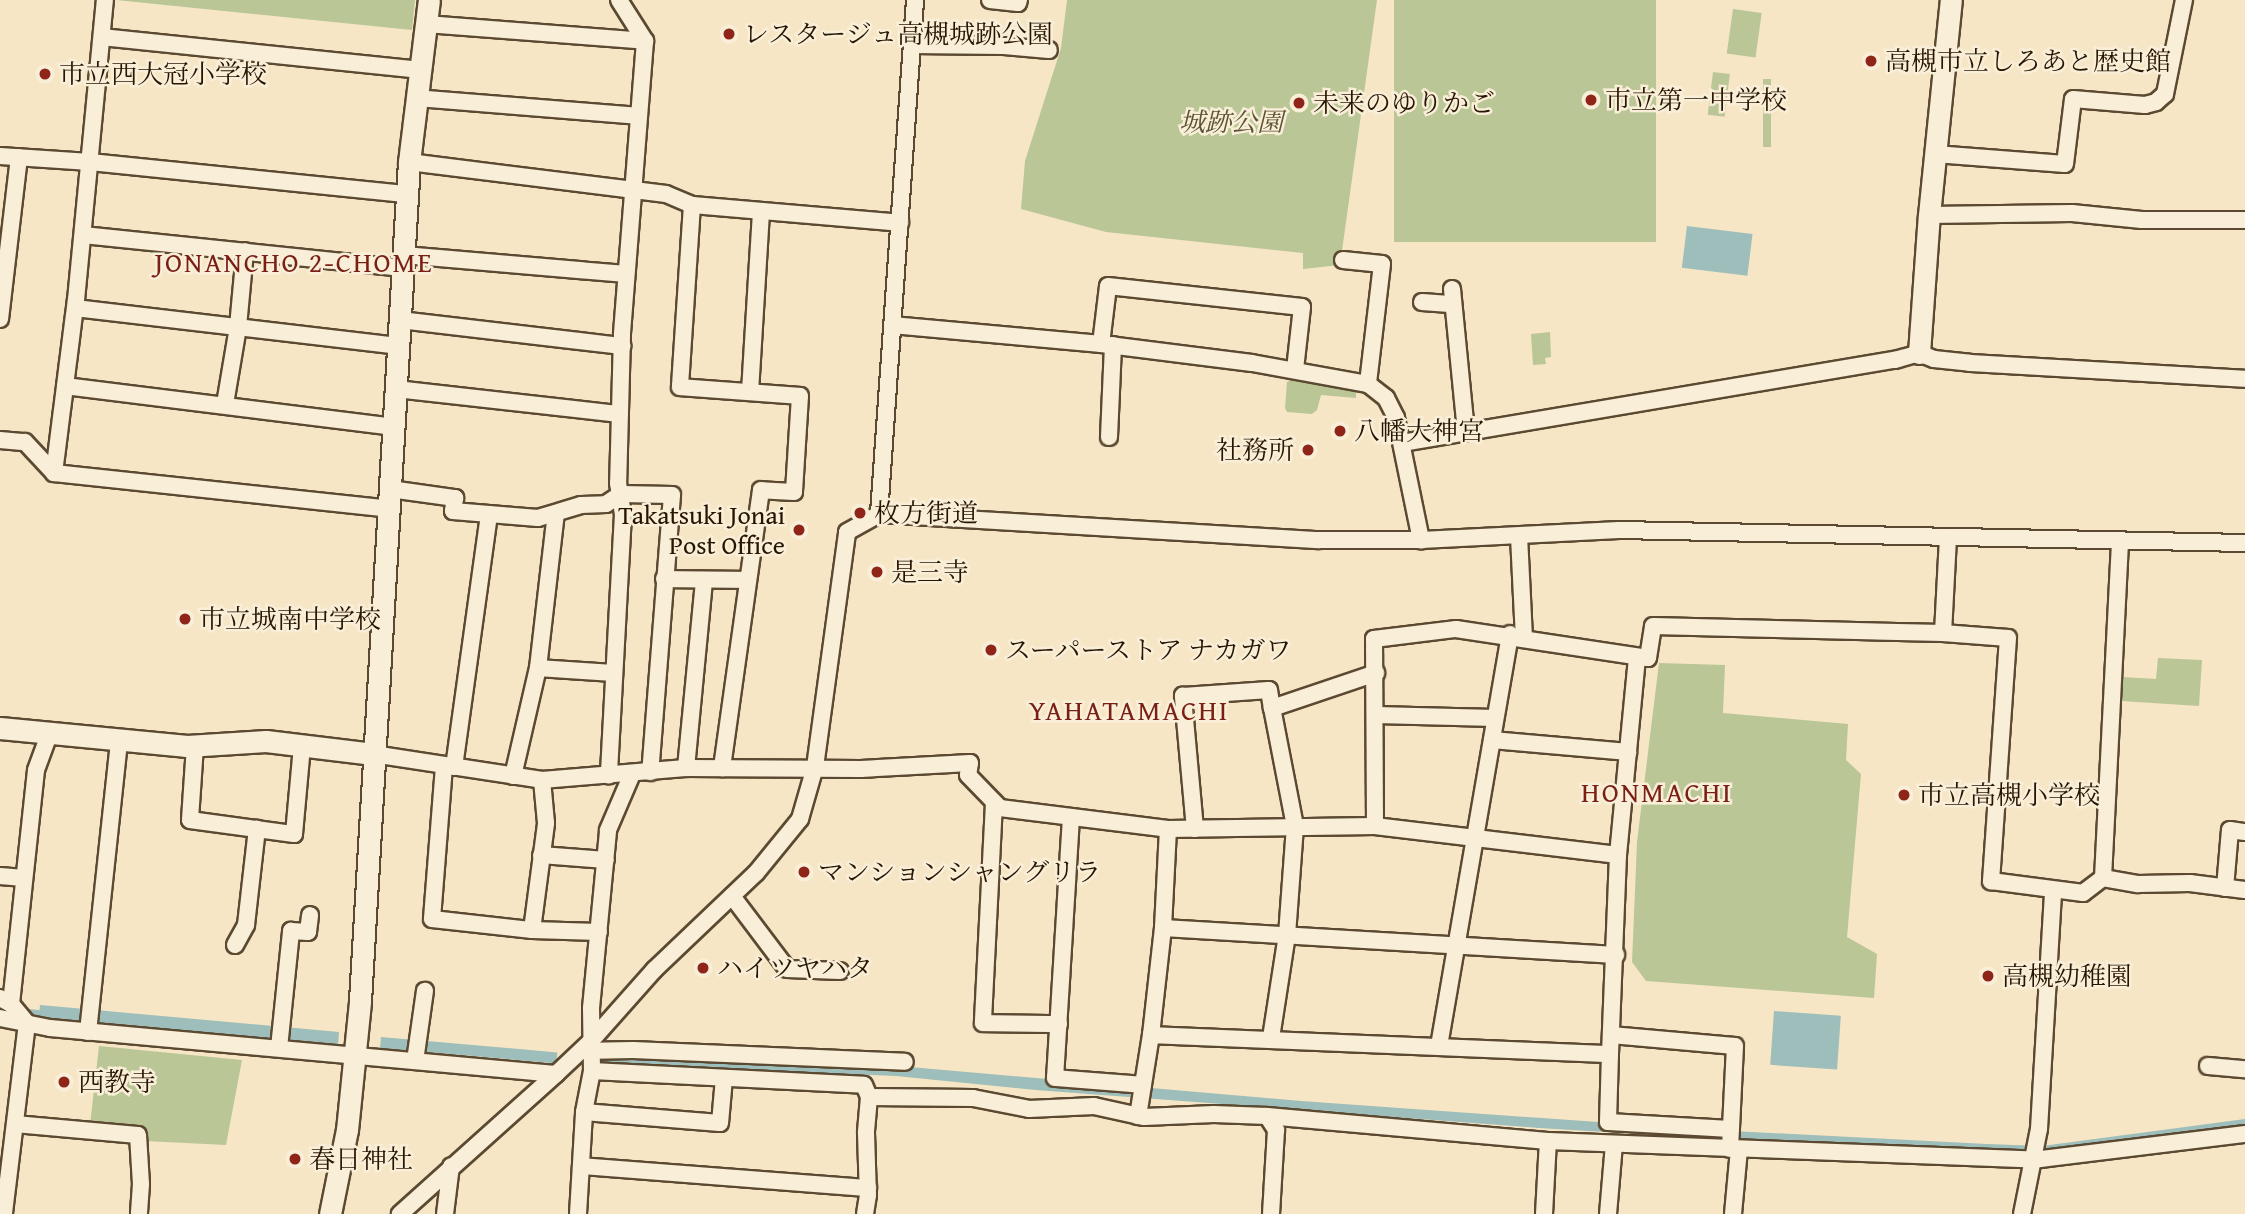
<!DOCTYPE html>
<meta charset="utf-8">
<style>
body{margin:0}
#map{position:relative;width:2245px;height:1214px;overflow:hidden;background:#f6e6c5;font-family:"Gentium Book Plus","Noto Serif JP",serif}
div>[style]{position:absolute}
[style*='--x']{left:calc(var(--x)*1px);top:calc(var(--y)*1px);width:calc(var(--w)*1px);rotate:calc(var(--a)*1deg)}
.green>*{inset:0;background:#bac696;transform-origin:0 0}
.water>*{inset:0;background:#9dbeba;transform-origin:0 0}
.stream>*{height:5px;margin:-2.5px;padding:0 2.5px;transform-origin:2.5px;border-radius:2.5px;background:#9dbeba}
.roads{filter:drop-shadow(2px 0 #5c4931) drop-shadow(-2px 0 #5c4931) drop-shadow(0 2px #5c4931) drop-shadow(0 -2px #5c4931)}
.street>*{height:16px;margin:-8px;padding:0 8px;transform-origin:8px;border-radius:8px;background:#f9efd9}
.secondary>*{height:21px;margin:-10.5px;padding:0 10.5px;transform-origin:10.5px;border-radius:10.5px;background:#f9efd9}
.dots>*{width:19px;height:19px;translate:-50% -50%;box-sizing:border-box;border:4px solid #f9efd9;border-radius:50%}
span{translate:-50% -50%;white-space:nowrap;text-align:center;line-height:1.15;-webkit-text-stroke:5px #f9efd9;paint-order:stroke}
.poi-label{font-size:26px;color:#281500}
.left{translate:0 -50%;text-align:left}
.right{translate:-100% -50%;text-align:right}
.park-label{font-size:26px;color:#5b5334;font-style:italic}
.neighbourhood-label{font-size:28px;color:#7a1f14;letter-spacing:2px}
</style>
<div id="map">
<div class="green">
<div style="clip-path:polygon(116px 0,415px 0,412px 30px)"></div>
<div style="clip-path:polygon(1067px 0,1377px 0,1340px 265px,1303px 269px,1303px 253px,1106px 232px,1021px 209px,1025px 161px,1061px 48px)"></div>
<div style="left:1394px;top:0;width:262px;height:242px"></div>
<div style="left:1733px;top:9px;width:29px;height:45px;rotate:8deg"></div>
<div style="left:1713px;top:72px;width:17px;height:43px;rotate:7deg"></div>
<div style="left:1763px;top:79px;width:8px;height:68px"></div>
<div style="clip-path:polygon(1550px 332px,1551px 357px,1545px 358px,1546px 364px,1533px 365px,1531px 334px)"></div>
<div style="clip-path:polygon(1292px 379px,1356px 392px,1356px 398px,1321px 395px,1317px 410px,1312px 414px,1287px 412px,1285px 408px,1287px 382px)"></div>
<div style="clip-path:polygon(2158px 658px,2202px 660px,2199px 706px,2121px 701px,2122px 677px,2156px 679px)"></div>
<div style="clip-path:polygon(1659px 663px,1725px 665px,1723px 713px,1848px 724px,1846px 760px,1861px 774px,1847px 937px,1877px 954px,1874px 998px,1646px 981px,1632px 962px,1637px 842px)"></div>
<div style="clip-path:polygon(99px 1046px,242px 1060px,226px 1145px,145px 1141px,144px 1130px,90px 1125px)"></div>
</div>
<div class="water">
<div style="left:1687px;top:226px;width:66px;height:42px;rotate:7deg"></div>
<div style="clip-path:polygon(40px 1005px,339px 1032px,338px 1045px,170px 1031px,39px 1017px)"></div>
<div style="left:1774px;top:1011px;width:67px;height:54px;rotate:4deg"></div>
<div style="left:381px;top:1037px;width:177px;height:11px;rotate:5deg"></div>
<div style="clip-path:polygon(599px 1052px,887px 1065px,1301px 1101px,1712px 1130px,1987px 1144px,2042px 1146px,2245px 1119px,2245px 1129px,2047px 1156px,1889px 1149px,1539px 1128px,1036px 1090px,896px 1076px,599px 1064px)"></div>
</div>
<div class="stream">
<div style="--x:28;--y:1011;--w:19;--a:6"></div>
</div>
<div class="roads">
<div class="street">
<div style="--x:619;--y:0;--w:49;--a:57.6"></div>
<div style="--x:990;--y:0;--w:28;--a:6"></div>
<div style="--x:1018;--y:3;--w:3;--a:-72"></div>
<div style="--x:426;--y:24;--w:220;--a:4.4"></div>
<div style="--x:645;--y:41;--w:295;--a:94.5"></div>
<div style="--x:622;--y:335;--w:148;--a:91.5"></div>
<div style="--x:618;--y:483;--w:31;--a:81"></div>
<div style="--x:623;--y:514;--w:262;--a:93.1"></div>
<div style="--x:102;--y:37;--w:320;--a:5.9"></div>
<div style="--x:912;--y:45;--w:92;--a:0.6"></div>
<div style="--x:1004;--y:46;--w:45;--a:5.1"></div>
<div style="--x:416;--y:98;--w:223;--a:4.6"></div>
<div style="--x:1935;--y:154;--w:130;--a:4.4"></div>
<div style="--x:2065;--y:164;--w:65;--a:-83"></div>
<div style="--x:2073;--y:99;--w:72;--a:4.8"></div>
<div style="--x:2145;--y:105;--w:11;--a:-15"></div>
<div style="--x:2156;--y:102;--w:12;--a:-42"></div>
<div style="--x:2165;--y:94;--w:96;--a:-78.6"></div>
<div style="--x:0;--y:156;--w:90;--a:3.8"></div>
<div style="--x:90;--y:162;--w:319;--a:5.8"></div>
<div style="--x:409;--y:162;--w:259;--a:7.1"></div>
<div style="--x:666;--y:194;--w:28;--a:23"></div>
<div style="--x:692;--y:205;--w:209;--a:4.9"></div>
<div style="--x:692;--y:205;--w:182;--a:93.8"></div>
<div style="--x:680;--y:387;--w:120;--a:4.3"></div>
<div style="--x:800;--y:396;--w:96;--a:93.6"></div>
<div style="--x:794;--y:492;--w:33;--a:-177"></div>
<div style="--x:761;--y:490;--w:281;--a:98"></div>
<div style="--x:1929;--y:215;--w:143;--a:-0.8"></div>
<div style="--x:2072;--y:213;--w:70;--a:5.7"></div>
<div style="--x:2142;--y:220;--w:103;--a:0"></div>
<div style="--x:83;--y:235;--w:322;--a:5.9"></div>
<div style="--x:404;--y:255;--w:223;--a:4.9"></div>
<div style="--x:1343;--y:260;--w:39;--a:6"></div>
<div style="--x:1382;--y:264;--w:121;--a:96.7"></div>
<div style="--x:1452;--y:289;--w:144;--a:84.4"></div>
<div style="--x:1422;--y:302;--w:31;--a:4"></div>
<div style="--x:75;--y:308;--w:325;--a:6.7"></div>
<div style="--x:0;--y:319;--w:163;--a:-83.3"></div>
<div style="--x:400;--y:320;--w:224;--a:6.7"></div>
<div style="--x:892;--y:325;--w:210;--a:5.2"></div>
<div style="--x:1101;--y:344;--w:152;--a:7.2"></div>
<div style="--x:1252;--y:363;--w:118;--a:10.3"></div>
<div style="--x:1368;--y:384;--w:23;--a:38"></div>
<div style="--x:1386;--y:398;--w:22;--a:63"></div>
<div style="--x:1396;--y:418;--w:125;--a:78.4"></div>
<div style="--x:1101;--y:344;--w:58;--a:-83.1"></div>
<div style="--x:1108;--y:286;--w:195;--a:6.2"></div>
<div style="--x:1302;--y:307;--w:62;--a:96.4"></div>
<div style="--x:65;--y:386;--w:332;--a:7.1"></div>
<div style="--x:396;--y:389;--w:225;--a:6.4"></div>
<div style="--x:750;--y:392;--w:181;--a:-86.5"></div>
<div style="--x:225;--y:404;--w:78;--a:-80.4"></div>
<div style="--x:238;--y:327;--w:76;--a:-84.7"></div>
<div style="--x:1109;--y:437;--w:92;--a:-87.5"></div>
<div style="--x:0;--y:440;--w:25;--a:5"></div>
<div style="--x:25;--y:442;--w:42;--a:46.9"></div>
<div style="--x:54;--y:473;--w:337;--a:6.1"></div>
<div style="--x:1402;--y:443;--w:500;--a:-9.6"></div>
<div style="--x:1895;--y:360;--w:25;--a:-16"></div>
<div style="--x:1919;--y:353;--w:16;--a:22"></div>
<div style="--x:1934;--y:359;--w:36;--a:6"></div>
<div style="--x:1970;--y:363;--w:275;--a:3.3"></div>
<div style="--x:54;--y:473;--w:174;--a:-82.8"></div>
<div style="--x:76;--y:300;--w:301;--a:-84.5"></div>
<div style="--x:390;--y:489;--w:66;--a:7.9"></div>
<div style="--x:455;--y:498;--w:13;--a:99"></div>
<div style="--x:453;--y:511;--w:85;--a:4.7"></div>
<div style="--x:538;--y:518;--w:45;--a:-16.8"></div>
<div style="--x:581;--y:505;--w:25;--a:-2"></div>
<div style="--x:606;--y:504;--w:18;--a:-34"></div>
<div style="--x:621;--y:494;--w:51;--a:1.1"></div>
<div style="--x:672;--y:495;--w:278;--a:94.5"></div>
<div style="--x:879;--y:514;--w:441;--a:3.4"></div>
<div style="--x:1319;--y:540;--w:102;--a:0"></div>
<div style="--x:1421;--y:540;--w:198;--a:-2.9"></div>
<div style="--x:1619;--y:530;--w:626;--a:1.19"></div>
<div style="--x:1519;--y:536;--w:101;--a:87.2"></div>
<div style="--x:664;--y:579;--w:83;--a:0.7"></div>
<div style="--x:1943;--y:633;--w:95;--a:-87"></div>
<div style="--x:538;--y:668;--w:75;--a:3.8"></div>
<div style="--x:1376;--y:715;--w:119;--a:1.4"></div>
<div style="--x:1492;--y:740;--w:137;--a:5"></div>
<div style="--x:195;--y:746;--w:74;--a:93.9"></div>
<div style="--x:190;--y:820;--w:105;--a:7.7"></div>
<div style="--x:294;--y:834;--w:88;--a:-84.8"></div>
<div style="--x:373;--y:754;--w:171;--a:8.7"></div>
<div style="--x:542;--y:780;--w:144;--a:-4.8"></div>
<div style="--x:686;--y:768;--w:175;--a:0.3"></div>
<div style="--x:861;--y:769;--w:109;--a:-3.2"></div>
<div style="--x:970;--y:763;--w:12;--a:99"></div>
<div style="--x:968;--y:775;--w:46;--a:45.9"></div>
<div style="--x:1000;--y:808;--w:169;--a:7.1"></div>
<div style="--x:444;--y:766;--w:153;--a:94.5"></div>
<div style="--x:432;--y:919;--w:101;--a:6.3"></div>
<div style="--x:532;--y:930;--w:67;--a:1.7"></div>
<div style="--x:454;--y:767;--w:255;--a:-82.1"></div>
<div style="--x:686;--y:768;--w:189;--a:-84.5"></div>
<div style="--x:513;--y:776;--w:111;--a:-77"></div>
<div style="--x:538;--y:668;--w:156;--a:-83.4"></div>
<div style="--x:994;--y:803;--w:220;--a:92.9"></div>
<div style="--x:983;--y:1023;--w:76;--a:0.8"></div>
<div style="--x:1071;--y:817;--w:261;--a:93.5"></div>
<div style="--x:1055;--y:1078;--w:88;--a:4.5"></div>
<div style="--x:1375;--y:826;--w:187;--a:-90.3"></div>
<div style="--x:1374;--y:639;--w:83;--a:-7"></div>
<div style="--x:1456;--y:629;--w:194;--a:8.6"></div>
<div style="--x:1648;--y:658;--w:32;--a:-81"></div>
<div style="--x:1653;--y:626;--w:290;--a:1.4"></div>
<div style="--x:1943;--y:633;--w:65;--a:4.4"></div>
<div style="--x:2008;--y:638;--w:244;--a:94"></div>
<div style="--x:1991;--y:881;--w:93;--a:7.4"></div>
<div style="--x:2083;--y:893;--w:25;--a:-37"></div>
<div style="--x:2103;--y:878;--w:36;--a:10"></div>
<div style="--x:2138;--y:884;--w:52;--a:-1.1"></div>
<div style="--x:2190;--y:883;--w:55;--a:7.3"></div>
<div style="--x:1195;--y:829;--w:134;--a:-95.2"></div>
<div style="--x:1183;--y:696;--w:86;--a:-4"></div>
<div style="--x:1269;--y:690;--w:18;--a:81"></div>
<div style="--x:541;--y:855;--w:65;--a:4.4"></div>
<div style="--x:1618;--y:855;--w:245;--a:-173.2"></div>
<div style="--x:1375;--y:826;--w:207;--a:179.2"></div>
<div style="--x:1168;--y:829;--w:99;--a:92.9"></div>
<div style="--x:1163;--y:928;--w:108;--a:96.4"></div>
<div style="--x:1151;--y:1035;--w:459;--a:2.4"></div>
<div style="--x:1610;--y:1054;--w:199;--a:-87.7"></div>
<div style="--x:1618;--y:855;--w:199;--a:-84.5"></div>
<div style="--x:0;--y:876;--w:24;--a:5"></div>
<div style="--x:2103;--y:878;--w:338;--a:-87.1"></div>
<div style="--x:2225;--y:888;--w:58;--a:-85.1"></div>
<div style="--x:2230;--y:830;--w:15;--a:8"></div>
<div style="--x:732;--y:896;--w:91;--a:53"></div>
<div style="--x:787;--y:969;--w:53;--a:2.2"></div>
<div style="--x:1163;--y:928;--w:454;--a:3.4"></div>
<div style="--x:532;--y:930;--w:108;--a:-82.5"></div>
<div style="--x:546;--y:823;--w:43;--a:-95.3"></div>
<div style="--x:235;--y:945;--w:23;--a:-61"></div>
<div style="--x:246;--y:925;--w:97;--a:-83.5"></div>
<div style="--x:0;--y:998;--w:13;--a:29"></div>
<div style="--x:11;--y:1004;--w:25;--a:50"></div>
<div style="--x:27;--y:1023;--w:192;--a:96.9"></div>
<div style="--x:11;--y:1004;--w:235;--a:-83.9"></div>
<div style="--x:36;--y:770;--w:40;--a:-69.8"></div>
<div style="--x:0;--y:1018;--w:51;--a:11.3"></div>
<div style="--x:50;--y:1028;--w:508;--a:5.19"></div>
<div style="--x:556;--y:1074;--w:210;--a:138.1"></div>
<div style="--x:88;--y:1032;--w:294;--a:-83.9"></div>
<div style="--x:1611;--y:1035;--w:124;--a:5.1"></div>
<div style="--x:1735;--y:1046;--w:103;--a:92.8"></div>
<div style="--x:1271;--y:1038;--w:104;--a:-81.2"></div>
<div style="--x:1287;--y:935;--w:109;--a:-85.8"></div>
<div style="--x:1295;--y:826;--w:120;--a:-101"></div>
<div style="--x:1272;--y:708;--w:110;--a:-18.6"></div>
<div style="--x:1439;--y:1046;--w:418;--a:-80.2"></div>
<div style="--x:279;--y:1048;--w:118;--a:-84.1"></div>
<div style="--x:291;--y:931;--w:17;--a:3"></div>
<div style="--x:308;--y:932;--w:17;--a:-83"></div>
<div style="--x:582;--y:1051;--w:51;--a:-1.1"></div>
<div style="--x:633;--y:1050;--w:272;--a:2.5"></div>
<div style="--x:1610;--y:1054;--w:68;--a:91.7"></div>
<div style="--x:1608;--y:1122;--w:123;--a:3.3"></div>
<div style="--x:415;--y:1061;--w:71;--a:-81.9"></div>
<div style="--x:2208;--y:1066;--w:37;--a:5"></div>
<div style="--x:592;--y:1071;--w:272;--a:2.9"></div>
<div style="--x:864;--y:1085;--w:13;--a:67"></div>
<div style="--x:869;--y:1097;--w:36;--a:95"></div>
<div style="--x:866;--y:1133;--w:62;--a:88.2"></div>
<div style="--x:868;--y:1195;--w:19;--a:99"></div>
<div style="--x:556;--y:1074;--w:48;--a:-43.3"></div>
<div style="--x:591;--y:1041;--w:95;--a:-48.4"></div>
<div style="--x:654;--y:970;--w:141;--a:-43.6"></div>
<div style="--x:756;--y:873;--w:70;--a:-50.8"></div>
<div style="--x:800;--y:819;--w:54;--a:-73.9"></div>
<div style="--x:815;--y:767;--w:237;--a:-82.2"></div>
<div style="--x:847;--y:532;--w:37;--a:-29"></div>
<div style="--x:879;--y:514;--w:515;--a:-85.99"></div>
<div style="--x:869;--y:1097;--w:104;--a:0.6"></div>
<div style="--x:973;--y:1098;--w:57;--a:11.1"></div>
<div style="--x:1029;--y:1109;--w:65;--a:-2.6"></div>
<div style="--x:1094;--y:1106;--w:51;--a:12.4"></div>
<div style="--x:1144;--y:1117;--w:70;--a:-2.5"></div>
<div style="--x:1214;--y:1114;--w:53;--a:2.2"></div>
<div style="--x:1267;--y:1116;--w:17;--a:57"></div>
<div style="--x:1276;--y:1130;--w:84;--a:93.4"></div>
<div style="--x:584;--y:1112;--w:136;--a:4.6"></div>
<div style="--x:720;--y:1123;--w:45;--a:-84.9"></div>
<div style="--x:1138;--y:1116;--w:82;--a:-80.9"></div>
<div style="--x:1267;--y:1116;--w:282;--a:5.1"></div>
<div style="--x:1548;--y:1141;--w:485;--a:2.2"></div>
<div style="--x:2033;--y:1160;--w:214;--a:-7"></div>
<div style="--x:15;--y:1124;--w:123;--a:5.1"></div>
<div style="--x:138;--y:1135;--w:49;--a:86.5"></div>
<div style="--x:141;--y:1184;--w:30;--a:94"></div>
<div style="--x:581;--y:1166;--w:288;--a:4.4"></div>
<div style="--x:445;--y:1214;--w:48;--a:-82.9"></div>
<div style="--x:578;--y:1214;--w:102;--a:-86.6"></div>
<div style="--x:584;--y:1112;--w:42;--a:-79"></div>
<div style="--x:592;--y:1071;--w:63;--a:-90.9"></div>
<div style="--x:591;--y:1008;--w:179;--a:-84.5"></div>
<div style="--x:608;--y:830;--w:61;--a:-66.8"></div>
<div style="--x:1544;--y:1214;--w:73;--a:-86.9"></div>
<div style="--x:1608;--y:1214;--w:70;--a:-85.1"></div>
<div style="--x:1733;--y:1214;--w:65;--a:-84.7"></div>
<div style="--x:2022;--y:1214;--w:87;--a:-78.7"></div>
<div style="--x:2039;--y:1129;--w:239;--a:-86.6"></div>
</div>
<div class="secondary">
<div style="--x:1919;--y:353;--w:138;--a:-85.9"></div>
<div style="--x:1929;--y:215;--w:216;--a:-84.2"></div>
<div style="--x:0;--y:728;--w:188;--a:5.5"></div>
<div style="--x:187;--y:746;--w:79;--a:-3.6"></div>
<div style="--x:266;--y:741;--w:108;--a:6.9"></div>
<div style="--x:330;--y:1214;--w:86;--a:-78.6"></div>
<div style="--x:347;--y:1130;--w:130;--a:-84.2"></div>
<div style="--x:360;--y:1001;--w:840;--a:-86.66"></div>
<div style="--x:409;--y:162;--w:163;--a:-83"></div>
</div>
</div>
<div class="dots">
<div style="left:729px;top:34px;background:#8f2418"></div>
<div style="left:1871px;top:61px;background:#8f2418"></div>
<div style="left:45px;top:74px;background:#8f2418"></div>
<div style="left:1591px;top:100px;background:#8f2418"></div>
<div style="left:1299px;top:103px;background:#8f2418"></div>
<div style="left:1340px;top:431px;background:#8f2418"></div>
<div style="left:1308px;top:450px;background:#8f2418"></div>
<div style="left:860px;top:513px;background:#8f2418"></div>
<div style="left:799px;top:530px;background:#8f2418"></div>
<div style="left:877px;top:572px;background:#8f2418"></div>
<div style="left:185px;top:619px;background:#8f2418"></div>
<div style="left:991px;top:650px;background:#8f2418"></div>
<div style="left:1904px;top:795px;background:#8f2418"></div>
<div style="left:804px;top:872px;background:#8f2418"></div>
<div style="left:703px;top:968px;background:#8f2418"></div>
<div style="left:1988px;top:976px;background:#8f2418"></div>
<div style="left:64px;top:1082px;background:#8f2418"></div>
<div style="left:295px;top:1159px;background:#8f2418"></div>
</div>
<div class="poi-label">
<span class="left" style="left:743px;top:34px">レスタージュ高槻城跡公園</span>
<span class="left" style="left:1885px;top:61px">高槻市立しろあと歴史館</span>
<span class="left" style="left:59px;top:74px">市立西大冠小学校</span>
<span class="left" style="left:1605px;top:100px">市立第一中学校</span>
<span class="left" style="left:1313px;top:103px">未来のゆりかご</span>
<span class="left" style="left:1354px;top:431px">八幡大神宮</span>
<span class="right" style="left:1294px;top:450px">社務所</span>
<span class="left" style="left:874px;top:513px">枚方街道</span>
<span class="right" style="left:785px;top:530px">Takatsuki Jonai<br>Post Office</span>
<span class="left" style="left:891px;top:572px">是三寺</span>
<span class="left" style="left:199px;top:619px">市立城南中学校</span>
<span class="left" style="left:1005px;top:650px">スーパーストア ナカガワ</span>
<span class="left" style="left:1918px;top:795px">市立高槻小学校</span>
<span class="left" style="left:818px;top:872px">マンションシャングリラ</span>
<span class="left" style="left:717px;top:968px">ハイツヤハタ</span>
<span class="left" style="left:2002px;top:976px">高槻幼稚園</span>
<span class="left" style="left:78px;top:1082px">西教寺</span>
<span class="left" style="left:309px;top:1159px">春日神社</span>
</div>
<div class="park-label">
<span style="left:1231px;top:122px">城跡公園</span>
</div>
<div class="neighbourhood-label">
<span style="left:294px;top:262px">JONANCHO 2-CHOME</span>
<span style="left:1129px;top:710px">YAHATAMACHI</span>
<span style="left:1657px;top:792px">HONMACHI</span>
</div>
</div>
